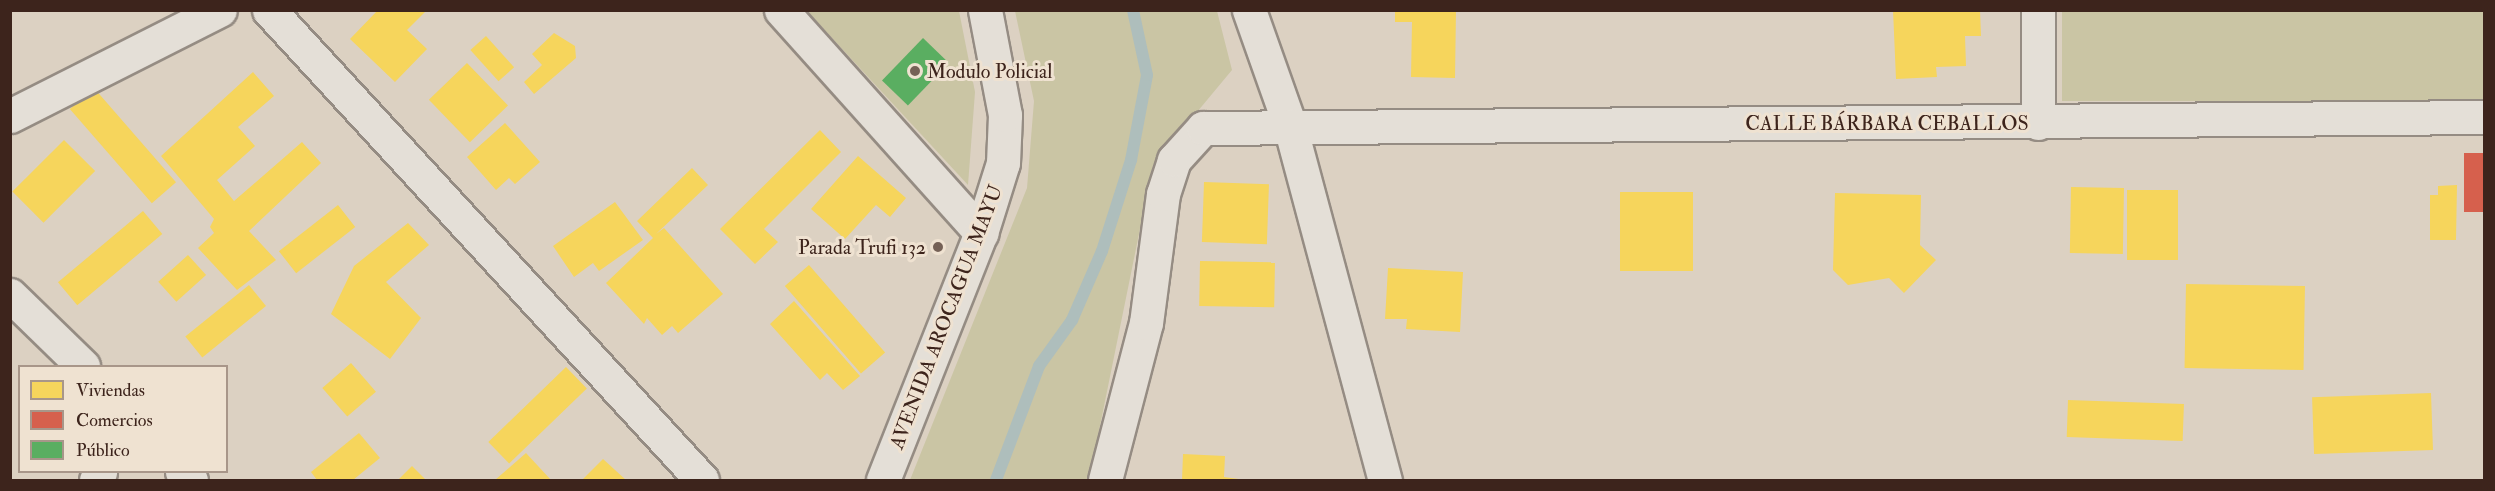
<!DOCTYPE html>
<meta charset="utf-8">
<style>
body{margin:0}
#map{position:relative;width:2495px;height:491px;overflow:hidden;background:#dcd1c2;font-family:"IM FELL Double Pica",serif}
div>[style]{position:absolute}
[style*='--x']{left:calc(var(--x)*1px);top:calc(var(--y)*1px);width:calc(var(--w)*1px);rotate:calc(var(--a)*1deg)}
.green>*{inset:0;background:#cac5a4;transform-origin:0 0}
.homes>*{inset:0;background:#f6d55c;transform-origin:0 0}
.shops>*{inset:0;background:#d6604d;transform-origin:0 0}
.public>*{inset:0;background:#5aae61;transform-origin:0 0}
.stream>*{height:12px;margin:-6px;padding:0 6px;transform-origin:6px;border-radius:6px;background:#aebebc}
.roads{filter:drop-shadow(2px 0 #958c83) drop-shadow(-2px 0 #958c83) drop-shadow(0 2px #958c83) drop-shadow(0 -2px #958c83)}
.minor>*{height:33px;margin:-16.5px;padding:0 16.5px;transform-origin:16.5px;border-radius:16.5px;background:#e4dfd7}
.dots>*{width:16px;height:16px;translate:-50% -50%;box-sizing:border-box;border:3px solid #efe2d1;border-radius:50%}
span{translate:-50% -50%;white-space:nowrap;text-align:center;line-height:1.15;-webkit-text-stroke:6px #efe2d1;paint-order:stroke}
.poi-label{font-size:20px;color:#3d241c}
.left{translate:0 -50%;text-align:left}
.right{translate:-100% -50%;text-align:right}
.street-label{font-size:20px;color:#3d241c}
.frame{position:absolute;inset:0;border:12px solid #3d241c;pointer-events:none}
.legend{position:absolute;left:18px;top:365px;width:210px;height:108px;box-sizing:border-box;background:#efe2d1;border:2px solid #a89689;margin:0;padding:8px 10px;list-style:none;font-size:18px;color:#3d241c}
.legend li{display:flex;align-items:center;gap:12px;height:30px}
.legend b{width:30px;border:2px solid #a89689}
</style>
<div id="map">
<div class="green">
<div style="clip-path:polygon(807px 11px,959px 11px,975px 92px,968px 185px)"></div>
<div style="clip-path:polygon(1015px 11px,1217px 11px,1232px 70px,1153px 165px,1089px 480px,910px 480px,1027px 188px,1034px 101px)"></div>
<div style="left:2062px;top:11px;width:422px;height:90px"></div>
</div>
<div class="homes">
<div style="clip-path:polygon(378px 10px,427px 10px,407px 30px,427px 49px,395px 82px,350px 39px)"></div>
<div style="clip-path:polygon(1395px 10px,1456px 10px,1455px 78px,1411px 77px,1412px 22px,1395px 22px)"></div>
<div style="clip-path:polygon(1893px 10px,1980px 10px,1981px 36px,1965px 36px,1966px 66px,1936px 67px,1937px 77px,1896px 79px)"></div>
<div style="clip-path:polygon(554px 33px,575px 46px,576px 58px,534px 94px,524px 82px,542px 65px,532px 54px)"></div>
<div style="left:486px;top:36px;width:42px;height:21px;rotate:48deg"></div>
<div style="left:467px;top:63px;width:59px;height:53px;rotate:46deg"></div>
<div style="clip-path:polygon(253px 72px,274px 96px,238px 127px,255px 146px,217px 180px,234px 201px,302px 142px,321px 163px,249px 231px,276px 260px,237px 290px,198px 248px,214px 233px,210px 227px,214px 219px,161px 156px)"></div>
<div style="left:94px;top:88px;width:125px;height:32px;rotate:49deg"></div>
<div style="clip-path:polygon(505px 123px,540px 162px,515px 184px,509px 178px,496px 190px,467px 157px)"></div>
<div style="clip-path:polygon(820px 130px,841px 152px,764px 229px,778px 242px,755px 264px,720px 229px)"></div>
<div style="left:64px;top:140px;width:44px;height:73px;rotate:45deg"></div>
<div style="clip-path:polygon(858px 156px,906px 198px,890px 217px,876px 205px,845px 239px,811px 209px)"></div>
<div style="clip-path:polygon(692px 168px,708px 185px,656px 234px,664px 228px,723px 294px,678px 333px,672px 326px,662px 335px,647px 318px,644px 324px,606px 283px,653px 238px,637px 221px)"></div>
<div style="left:1204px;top:182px;width:65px;height:60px;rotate:2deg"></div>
<div style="clip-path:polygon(2457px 185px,2456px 240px,2430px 240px,2430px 195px,2438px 195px,2438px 186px)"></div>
<div style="left:2071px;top:187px;width:53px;height:66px;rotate:1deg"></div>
<div style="left:2127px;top:190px;width:51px;height:70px"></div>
<div style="left:1693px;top:192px;width:79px;height:73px;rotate:90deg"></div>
<div style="clip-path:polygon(1835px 193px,1921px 195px,1920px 245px,1936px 260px,1904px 293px,1889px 278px,1848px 285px,1833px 270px)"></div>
<div style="clip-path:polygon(615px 202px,643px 240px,599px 271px,593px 263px,574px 277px,553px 246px)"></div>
<div style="left:338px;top:205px;width:28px;height:75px;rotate:52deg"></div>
<div style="left:143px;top:211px;width:30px;height:111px;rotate:50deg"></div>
<div style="clip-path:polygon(408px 223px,429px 245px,386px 282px,421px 318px,390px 359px,331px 314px,354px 266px)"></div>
<div style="left:188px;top:255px;width:27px;height:40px;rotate:48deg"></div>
<div style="left:1200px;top:261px;width:75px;height:45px;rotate:1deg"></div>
<div style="left:809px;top:265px;width:116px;height:32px;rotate:49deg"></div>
<div style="clip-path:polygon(1388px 268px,1463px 272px,1460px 332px,1406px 329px,1407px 319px,1385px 319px)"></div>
<div style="left:2186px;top:284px;width:119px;height:84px;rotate:1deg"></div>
<div style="left:249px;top:285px;width:27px;height:82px;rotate:51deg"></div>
<div style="clip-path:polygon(794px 301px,860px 376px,843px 390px,827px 373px,820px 380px,770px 324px)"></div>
<div style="left:351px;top:363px;width:38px;height:38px;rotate:49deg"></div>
<div style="left:566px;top:367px;width:30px;height:108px;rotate:46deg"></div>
<div style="left:2431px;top:393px;width:57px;height:119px;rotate:88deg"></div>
<div style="left:2068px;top:400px;width:116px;height:37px;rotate:2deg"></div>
<div style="clip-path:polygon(359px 433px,380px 458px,353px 480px,317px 480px,311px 472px)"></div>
<div style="clip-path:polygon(526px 453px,551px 480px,495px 480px)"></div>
<div style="clip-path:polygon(1183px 454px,1225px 456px,1224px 477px,1246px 480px,1182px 480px)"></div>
<div style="clip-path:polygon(603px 459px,626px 480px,582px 480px)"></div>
<div style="clip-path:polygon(412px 466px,426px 480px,398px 480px)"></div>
</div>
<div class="shops">
<div style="left:2464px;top:153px;width:20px;height:59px"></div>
</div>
<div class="public">
<div style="left:923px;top:38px;width:36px;height:59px;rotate:44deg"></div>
</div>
<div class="stream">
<div style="--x:996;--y:480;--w:122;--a:-69.3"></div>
<div style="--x:1039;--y:366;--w:57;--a:-54.3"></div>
<div style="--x:1072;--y:320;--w:75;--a:-66.5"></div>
<div style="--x:1102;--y:251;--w:96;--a:-72.3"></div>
<div style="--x:1131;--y:160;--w:86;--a:-79.3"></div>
<div style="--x:1147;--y:75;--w:66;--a:-102.2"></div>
</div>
<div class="roads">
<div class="minor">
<div style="--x:269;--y:10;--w:639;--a:47.35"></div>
<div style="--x:781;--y:10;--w:300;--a:48.1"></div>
<div style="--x:1249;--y:10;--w:123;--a:70.5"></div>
<div style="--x:1290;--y:126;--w:367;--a:75"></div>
<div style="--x:10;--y:116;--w:235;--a:-26.8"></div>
<div style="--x:2038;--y:123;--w:113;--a:-90"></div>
<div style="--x:10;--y:295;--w:102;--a:44.2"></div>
<div style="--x:182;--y:472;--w:12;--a:42"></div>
<div style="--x:96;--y:480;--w:9;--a:-63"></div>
<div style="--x:883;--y:480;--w:266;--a:-68.4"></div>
<div style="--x:981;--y:233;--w:73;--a:-72.6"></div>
<div style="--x:1003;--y:163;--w:48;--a:-87.6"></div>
<div style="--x:1005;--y:115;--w:107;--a:-100.8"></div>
<div style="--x:1105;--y:480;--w:162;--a:-75.4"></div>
<div style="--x:1146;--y:323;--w:130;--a:-82.5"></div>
<div style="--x:1163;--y:194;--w:36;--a:-72"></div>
<div style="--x:1174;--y:160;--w:43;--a:-47.8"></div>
<div style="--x:1203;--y:128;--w:1281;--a:-0.49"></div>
</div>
</div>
<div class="dots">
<div style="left:915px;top:71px;background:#756156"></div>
<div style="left:938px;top:247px;background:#756156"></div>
</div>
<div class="poi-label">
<span class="left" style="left:927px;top:71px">Modulo Policial</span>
<span class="right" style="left:926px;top:247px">Parada Trufi 132</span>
</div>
<div class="street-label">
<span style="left:1887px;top:123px">CALLE BÁRBARA CEBALLOS</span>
<span style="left:946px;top:317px;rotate:-69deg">AVENIDA AROCAGUA MAYU</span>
</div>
<div class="frame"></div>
<ul class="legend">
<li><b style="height:16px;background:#f6d55c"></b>Viviendas</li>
<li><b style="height:16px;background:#d6604d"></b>Comercios</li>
<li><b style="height:16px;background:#5aae61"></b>Público</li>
</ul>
</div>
